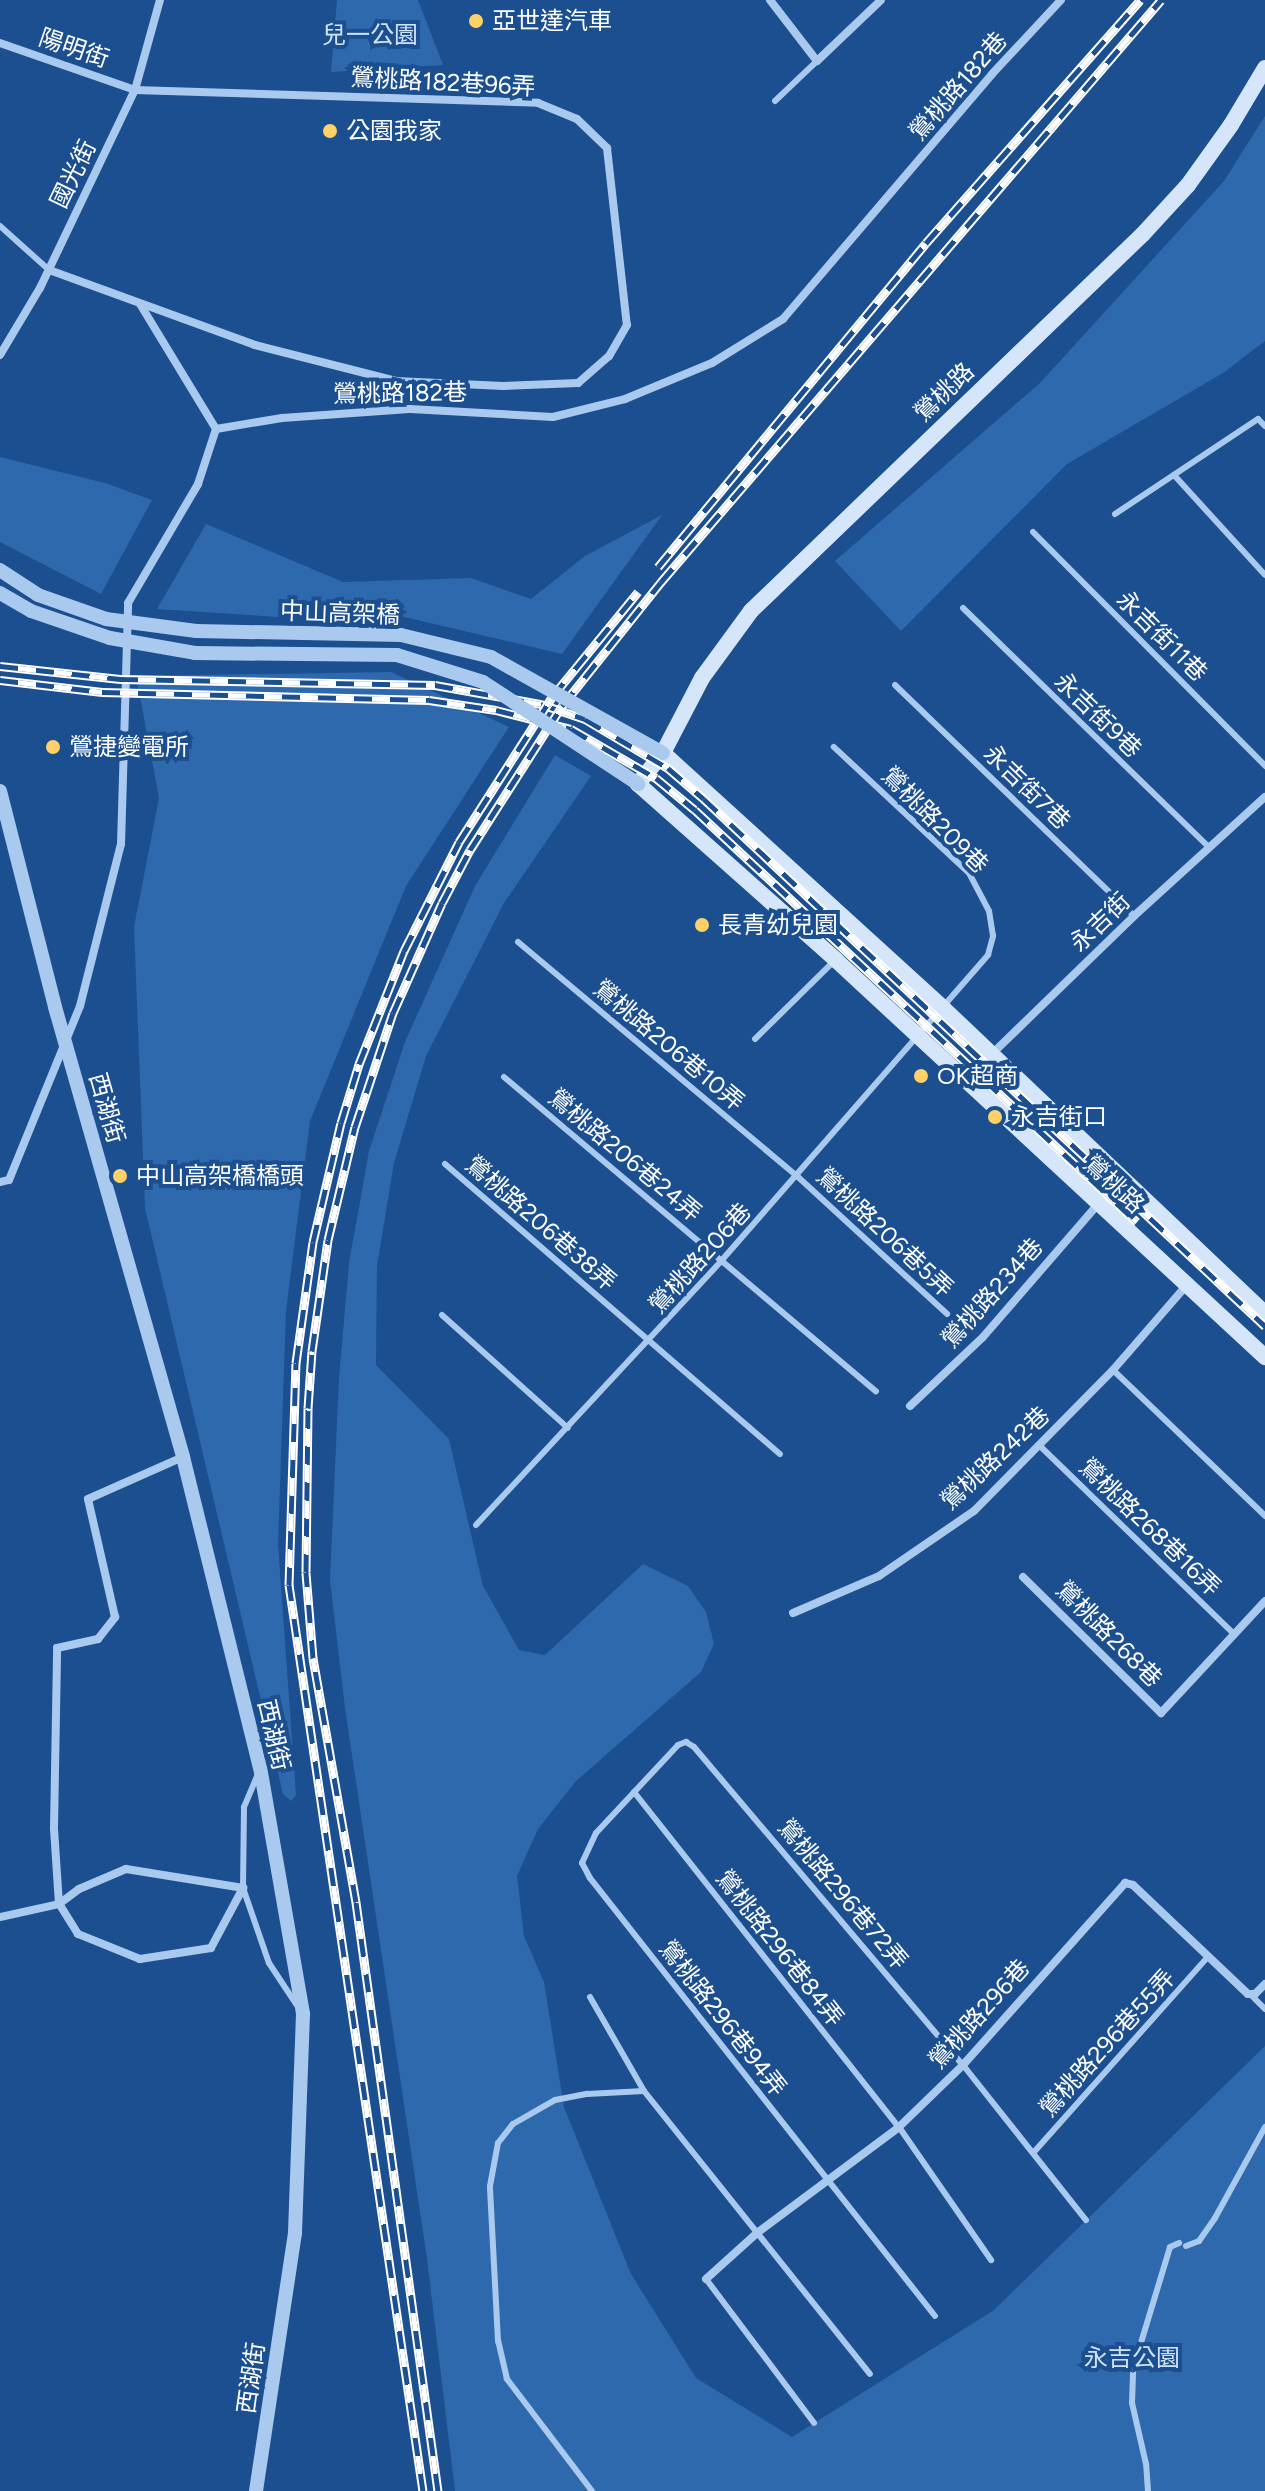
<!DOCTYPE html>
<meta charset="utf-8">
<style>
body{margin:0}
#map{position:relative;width:1265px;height:2491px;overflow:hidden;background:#1b4f8f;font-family:Figtree,"Noto Sans TC",sans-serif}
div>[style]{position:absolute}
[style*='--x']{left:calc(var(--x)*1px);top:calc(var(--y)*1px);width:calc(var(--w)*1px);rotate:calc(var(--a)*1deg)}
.green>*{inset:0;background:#2e69ad}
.service>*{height:6px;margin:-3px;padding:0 3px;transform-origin:3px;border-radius:3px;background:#a9c9ee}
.minor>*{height:8px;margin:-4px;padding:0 4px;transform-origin:4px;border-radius:4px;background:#a9c9ee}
.tertiary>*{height:14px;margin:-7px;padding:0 7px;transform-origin:7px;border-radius:7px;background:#a9c9ee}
.secondary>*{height:16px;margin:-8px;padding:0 8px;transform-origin:8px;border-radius:8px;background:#d6e6fa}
.rail>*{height:9px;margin-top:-4.5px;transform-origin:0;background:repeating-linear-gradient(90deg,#1b4f8f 0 18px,#fff 0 36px);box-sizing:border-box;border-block:2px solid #fff}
.tertiary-bridge>*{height:14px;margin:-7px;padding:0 7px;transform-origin:7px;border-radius:7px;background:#a9c9ee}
.dots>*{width:22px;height:22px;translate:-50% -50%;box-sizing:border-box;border:4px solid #1b4f8f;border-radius:50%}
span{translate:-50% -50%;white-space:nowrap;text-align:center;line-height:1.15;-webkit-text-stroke:8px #1b4f8f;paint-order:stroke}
.poi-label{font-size:24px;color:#fff}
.left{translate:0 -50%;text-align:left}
.park-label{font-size:24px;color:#cfe3fa}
.street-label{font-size:24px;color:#fff}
</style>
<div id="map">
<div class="green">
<div style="clip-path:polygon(337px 0,418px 0,443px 65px,331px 72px)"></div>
<div style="clip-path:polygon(1265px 116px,1265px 341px,1223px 373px,1067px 464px,901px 631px,835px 561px,1040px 383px,1224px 181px)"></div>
<div style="clip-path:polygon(0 457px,105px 483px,152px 500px,101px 594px,0 542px)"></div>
<div style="clip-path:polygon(662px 515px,562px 654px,396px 615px,293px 618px,157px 609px,206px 524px,343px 582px,471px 578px,531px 599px,585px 556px)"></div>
<div style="clip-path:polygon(391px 672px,509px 727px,406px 886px,310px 1121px,286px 1311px,278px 1544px,296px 1795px,291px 1801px,283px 1794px,145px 1208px,134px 927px,159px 798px,136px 676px)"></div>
<div style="clip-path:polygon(555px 755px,591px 776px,504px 903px,426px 1056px,394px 1163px,377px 1266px,376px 1365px,449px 1439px,483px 1586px,519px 1650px,545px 1655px,643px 1564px,688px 1586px,706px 1612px,714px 1644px,701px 1672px,576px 1781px,538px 1829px,517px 1876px,524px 1936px,544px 1982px,564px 2107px,631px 2274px,696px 2378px,792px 2437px,994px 2310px,1265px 2046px,1265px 2491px,455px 2491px,427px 2259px,345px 1708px,330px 1580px,339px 1378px,349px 1263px,369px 1151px,405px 1042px,475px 886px)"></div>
</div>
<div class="service">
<div style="--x:775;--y:101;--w:58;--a:-43.6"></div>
<div style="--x:0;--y:226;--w:66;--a:41.9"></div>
<div style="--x:1174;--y:475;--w:135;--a:47.7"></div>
<div style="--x:1115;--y:514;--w:172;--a:-33.6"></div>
<div style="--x:1258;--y:419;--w:10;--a:45"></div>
<div style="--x:1033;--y:532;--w:330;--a:45.2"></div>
<div style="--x:963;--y:608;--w:343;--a:44.2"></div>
<div style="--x:895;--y:685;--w:332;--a:44"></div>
<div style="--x:518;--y:942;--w:364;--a:40"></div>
<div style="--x:797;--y:1176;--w:204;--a:42.6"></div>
<div style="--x:755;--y:1039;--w:112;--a:-44.6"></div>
<div style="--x:504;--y:1077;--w:487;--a:40.2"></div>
<div style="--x:445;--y:1164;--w:443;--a:40.9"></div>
<div style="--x:442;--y:1315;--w:169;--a:41.9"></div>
<div style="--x:1113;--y:1370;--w:211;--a:43.8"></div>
<div style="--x:1040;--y:1446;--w:270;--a:44.1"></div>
<div style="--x:476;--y:1525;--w:362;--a:-47.1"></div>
<div style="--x:722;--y:1260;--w:405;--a:-48.9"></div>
<div style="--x:988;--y:955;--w:20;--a:-75"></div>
<div style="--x:993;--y:936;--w:25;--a:-99"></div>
<div style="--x:989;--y:911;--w:43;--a:-117.8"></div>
<div style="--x:969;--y:873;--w:185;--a:-137"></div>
<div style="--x:258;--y:1774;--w:36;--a:113"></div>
<div style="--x:244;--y:1807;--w:81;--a:90.7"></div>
<div style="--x:243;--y:1888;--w:79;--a:70.9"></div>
<div style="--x:269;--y:1963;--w:49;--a:56.6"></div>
<div style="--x:634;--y:1792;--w:427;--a:51.7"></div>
<div style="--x:899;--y:2127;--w:162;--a:55.3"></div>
<div style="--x:1251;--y:1995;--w:20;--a:45"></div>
<div style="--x:590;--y:1997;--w:108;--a:60.1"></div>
<div style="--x:644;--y:2091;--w:362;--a:51.4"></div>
<div style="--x:1034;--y:2152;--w:261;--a:-48.3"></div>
<div style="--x:1186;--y:2246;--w:14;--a:-21"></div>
<div style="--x:1199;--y:2241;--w:28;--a:-55"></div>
<div style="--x:1215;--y:2218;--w:104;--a:-61.2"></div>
<div style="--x:706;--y:2279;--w:180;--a:53.1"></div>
<div style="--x:935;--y:2316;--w:558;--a:-128.23"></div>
<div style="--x:590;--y:1878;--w:17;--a:-118"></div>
<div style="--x:582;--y:1863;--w:33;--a:-65"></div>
<div style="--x:596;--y:1833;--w:120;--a:-47"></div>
<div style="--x:678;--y:1745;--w:9;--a:-21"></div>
<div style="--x:686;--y:1742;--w:9;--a:32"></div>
<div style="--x:694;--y:1747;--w:417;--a:49.8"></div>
<div style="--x:963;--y:2065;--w:198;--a:51.6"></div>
<div style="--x:592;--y:2491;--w:141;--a:-127.2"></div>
<div style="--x:507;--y:2379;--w:39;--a:-103"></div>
<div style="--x:498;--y:2341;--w:155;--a:-93"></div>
<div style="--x:490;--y:2186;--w:44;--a:-79.5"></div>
<div style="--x:498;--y:2143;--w:24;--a:-52"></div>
<div style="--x:513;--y:2124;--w:48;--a:-29.7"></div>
<div style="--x:555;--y:2100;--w:33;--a:-11"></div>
<div style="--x:587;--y:2094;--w:57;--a:-3"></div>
<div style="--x:1148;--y:2491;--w:27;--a:-94"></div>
<div style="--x:1146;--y:2464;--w:63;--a:-102.9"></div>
<div style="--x:1132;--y:2403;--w:34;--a:-88"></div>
<div style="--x:1133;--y:2369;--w:127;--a:-73.1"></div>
<div style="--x:1170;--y:2247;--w:10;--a:-24"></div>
</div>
<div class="minor">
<div style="--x:770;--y:0;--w:77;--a:52.4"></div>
<div style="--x:817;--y:61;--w:88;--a:-43.6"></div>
<div style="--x:0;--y:43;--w:143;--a:19.2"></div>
<div style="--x:135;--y:90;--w:403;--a:1.8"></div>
<div style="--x:538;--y:103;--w:42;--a:22.3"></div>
<div style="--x:577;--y:119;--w:42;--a:44"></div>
<div style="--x:607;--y:148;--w:178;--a:83.6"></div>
<div style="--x:627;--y:325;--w:36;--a:120"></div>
<div style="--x:609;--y:356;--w:41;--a:138.9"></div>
<div style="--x:578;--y:383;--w:75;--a:177.7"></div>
<div style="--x:503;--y:386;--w:107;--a:-177.3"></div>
<div style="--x:396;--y:381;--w:146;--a:-165.7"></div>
<div style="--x:255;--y:345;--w:219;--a:-160"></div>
<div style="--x:140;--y:304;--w:146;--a:58.7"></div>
<div style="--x:0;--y:355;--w:78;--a:-59.2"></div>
<div style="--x:40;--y:288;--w:220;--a:-64.4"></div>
<div style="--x:135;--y:90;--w:93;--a:-74.5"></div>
<div style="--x:965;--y:1080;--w:235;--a:-44.1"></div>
<div style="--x:1134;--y:916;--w:177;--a:-42.3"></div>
<div style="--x:0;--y:1182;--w:9;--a:-13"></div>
<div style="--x:9;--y:1180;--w:188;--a:-67.8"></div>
<div style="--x:80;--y:1006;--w:167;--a:-75.8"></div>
<div style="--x:121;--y:844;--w:241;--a:-88.3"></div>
<div style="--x:128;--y:603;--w:138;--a:-59.5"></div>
<div style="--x:198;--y:484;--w:58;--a:-71.9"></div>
<div style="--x:216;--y:429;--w:67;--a:-9.5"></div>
<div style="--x:282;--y:418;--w:128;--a:-4"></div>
<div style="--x:410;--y:409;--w:143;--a:3.2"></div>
<div style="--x:553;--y:417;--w:74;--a:-14"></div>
<div style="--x:625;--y:399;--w:94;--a:-22.5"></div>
<div style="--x:712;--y:363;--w:84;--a:-31.8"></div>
<div style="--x:783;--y:319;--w:322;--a:-49.5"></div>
<div style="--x:992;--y:74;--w:101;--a:-47"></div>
<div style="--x:910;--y:1406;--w:100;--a:-43.4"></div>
<div style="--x:983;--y:1337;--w:177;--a:-49.1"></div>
<div style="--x:1023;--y:1577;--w:194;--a:44.6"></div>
<div style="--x:1161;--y:1713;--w:153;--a:-47.1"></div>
<div style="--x:793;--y:1613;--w:94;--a:-23.3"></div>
<div style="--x:879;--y:1576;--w:115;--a:-34.4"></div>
<div style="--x:974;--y:1511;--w:198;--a:-45.4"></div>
<div style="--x:1113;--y:1370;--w:113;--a:-49"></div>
<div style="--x:0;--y:1917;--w:60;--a:-12.4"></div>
<div style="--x:59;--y:1904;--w:25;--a:-37"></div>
<div style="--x:79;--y:1889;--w:51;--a:-23.1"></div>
<div style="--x:126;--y:1869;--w:119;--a:9.2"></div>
<div style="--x:243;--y:1888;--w:68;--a:118.1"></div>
<div style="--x:211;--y:1948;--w:72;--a:171.2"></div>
<div style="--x:140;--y:1959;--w:67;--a:-158"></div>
<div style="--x:78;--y:1934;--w:36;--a:-122"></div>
<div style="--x:59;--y:1904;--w:76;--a:-93.8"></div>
<div style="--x:54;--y:1828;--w:180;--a:-89"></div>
<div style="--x:57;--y:1648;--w:42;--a:-12.4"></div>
<div style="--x:98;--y:1639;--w:28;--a:-52"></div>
<div style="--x:115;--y:1617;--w:121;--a:-102.9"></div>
<div style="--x:88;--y:1499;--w:104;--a:-23.9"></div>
<div style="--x:706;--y:2279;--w:69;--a:-42"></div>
<div style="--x:757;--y:2233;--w:177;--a:-36.7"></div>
<div style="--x:899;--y:2127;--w:89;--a:-44.1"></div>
<div style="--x:963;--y:2065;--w:244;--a:-48.3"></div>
<div style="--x:1125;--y:1883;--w:8;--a:14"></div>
<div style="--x:1133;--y:1885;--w:158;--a:43.5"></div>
<div style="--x:1248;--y:1994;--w:7;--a:0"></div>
<div style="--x:1255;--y:1994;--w:14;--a:-45"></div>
</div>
<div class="tertiary">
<div style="--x:0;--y:791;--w:223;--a:75.7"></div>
<div style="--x:55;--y:1007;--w:468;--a:74.1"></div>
<div style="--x:183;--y:1457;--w:319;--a:76.1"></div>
<div style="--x:260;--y:1767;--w:251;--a:80.1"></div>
<div style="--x:303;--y:2014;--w:219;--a:92.1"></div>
<div style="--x:295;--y:2233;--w:261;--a:98.6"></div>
</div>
<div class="secondary">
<div style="--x:1265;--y:68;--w:66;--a:120.8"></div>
<div style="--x:1231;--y:125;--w:74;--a:125.6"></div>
<div style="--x:1188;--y:185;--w:67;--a:132.6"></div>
<div style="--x:1143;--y:234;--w:544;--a:136.12"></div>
<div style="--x:751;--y:611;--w:83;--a:126.2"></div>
<div style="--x:702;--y:678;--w:85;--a:117.5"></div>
<div style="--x:663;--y:753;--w:40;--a:129"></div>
<div style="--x:638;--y:784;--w:265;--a:41.6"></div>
<div style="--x:836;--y:960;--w:585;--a:42.78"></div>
<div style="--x:663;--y:753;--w:379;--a:42.3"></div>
<div style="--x:943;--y:1008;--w:444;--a:43.5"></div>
</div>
<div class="rail">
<div style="--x:658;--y:567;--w:420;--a:-50.4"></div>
<div style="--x:926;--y:243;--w:324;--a:-48.6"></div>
<div style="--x:0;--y:666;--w:121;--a:6.2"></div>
<div style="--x:120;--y:679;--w:315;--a:1.1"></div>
<div style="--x:435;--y:685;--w:108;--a:10.2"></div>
<div style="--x:541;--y:704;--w:46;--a:18.8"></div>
<div style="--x:585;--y:719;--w:96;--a:30.6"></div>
<div style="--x:668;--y:768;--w:48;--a:40.7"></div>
<div style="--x:704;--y:799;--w:770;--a:43.21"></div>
<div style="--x:0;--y:680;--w:103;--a:6.7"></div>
<div style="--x:102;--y:692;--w:327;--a:1.4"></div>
<div style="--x:429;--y:700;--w:68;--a:8.5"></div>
<div style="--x:496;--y:710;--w:77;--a:14.2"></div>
<div style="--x:571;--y:729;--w:98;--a:30"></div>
<div style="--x:656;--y:778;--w:50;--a:39.4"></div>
<div style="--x:695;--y:810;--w:604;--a:42.99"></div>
<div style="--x:423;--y:2491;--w:916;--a:-98.41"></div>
<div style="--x:289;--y:1585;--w:222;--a:-88.2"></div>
<div style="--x:296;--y:1363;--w:122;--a:-82"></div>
<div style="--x:313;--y:1242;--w:122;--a:-76.8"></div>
<div style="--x:341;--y:1123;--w:62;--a:-73"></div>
<div style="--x:359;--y:1064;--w:122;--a:-68.3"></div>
<div style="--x:404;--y:951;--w:122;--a:-63.2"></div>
<div style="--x:459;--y:842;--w:172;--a:-57.3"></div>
<div style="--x:552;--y:697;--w:136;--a:-50.7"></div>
<div style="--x:438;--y:2491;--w:595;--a:-97.93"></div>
<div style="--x:356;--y:1902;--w:248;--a:-100"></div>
<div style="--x:313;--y:1658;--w:86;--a:-94.7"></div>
<div style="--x:306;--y:1572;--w:164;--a:-89.3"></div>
<div style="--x:308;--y:1408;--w:57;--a:-86"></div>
<div style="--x:312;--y:1351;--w:112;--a:-81.8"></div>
<div style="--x:328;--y:1240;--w:116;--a:-76.6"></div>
<div style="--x:355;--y:1127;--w:120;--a:-71.6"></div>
<div style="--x:393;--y:1013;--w:120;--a:-66"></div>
<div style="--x:442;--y:903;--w:60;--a:-62.2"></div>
<div style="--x:470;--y:850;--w:171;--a:-57.4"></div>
<div style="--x:562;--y:706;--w:159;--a:-51.4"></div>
<div style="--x:661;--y:582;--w:767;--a:-49.33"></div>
</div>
<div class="tertiary-bridge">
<div style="--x:0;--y:570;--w:45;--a:33.3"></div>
<div style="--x:38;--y:595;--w:72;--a:19.4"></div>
<div style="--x:106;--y:619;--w:91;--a:7.6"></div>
<div style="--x:196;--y:631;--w:205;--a:1.1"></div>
<div style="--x:401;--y:635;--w:93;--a:13.7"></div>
<div style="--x:491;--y:657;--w:197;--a:29.2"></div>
<div style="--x:0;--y:593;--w:36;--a:30"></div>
<div style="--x:31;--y:611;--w:83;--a:18.9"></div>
<div style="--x:110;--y:638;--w:86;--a:10"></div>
<div style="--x:195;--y:653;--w:202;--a:0.6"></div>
<div style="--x:397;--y:655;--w:90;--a:17.4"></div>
<div style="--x:483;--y:682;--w:186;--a:33.3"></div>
</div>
<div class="dots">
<div style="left:476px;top:21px;background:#ffd166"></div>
<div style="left:330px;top:131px;background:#ffd166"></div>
<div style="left:53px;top:747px;background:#ffd166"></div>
<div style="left:702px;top:925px;background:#ffd166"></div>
<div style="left:921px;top:1076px;background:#ffd166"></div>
<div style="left:995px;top:1117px;background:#ffd166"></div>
<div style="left:120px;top:1176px;background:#ffd166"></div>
</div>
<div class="poi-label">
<span class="left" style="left:492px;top:21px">亞世達汽車</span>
<span class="left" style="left:346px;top:131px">公園我家</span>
<span class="left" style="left:69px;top:747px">鶯捷變電所</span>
<span class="left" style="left:718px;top:925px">長青幼兒園</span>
<span class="left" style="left:937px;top:1076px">OK超商</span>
<span class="left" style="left:1011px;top:1117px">永吉街口</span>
<span class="left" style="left:136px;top:1176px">中山高架橋橋頭</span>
</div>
<div class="park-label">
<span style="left:370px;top:35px">兒一公園</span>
<span style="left:1132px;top:2358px">永吉公園</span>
</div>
<div class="street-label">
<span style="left:74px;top:48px;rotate:19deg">陽明街</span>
<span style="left:443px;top:82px;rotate:3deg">鶯桃路182巷96弄</span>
<span style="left:958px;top:86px;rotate:-49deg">鶯桃路182巷</span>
<span style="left:73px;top:174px;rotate:-64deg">國光街</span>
<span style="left:944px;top:392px;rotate:-44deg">鶯桃路</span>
<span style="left:400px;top:393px;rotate:-1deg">鶯桃路182巷</span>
<span style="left:340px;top:613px;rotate:2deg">中山高架橋</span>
<span style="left:1162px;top:636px;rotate:45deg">永吉街11巷</span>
<span style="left:1098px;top:715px;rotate:44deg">永吉街9巷</span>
<span style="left:1027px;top:787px;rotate:44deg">永吉街7巷</span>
<span style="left:935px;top:820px;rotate:45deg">鶯桃路209巷</span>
<span style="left:1100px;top:922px;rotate:-44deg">永吉街</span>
<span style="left:669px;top:1045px;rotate:40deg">鶯桃路206巷10弄</span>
<span style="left:107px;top:1108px;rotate:74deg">西湖街</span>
<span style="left:625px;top:1155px;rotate:40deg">鶯桃路206巷24弄</span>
<span style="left:1114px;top:1184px;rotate:43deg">鶯桃路</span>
<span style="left:541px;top:1223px;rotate:41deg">鶯桃路206巷38弄</span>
<span style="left:885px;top:1232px;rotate:43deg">鶯桃路206巷5弄</span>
<span style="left:700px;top:1258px;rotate:-48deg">鶯桃路206巷</span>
<span style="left:992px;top:1293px;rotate:-48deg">鶯桃路234巷</span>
<span style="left:995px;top:1458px;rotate:-43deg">鶯桃路242巷</span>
<span style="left:1150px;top:1527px;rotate:44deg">鶯桃路268巷16弄</span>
<span style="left:1109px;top:1634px;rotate:45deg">鶯桃路268巷</span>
<span style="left:274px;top:1735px;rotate:77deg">西湖街</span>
<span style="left:843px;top:1894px;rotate:50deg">鶯桃路296巷72弄</span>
<span style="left:780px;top:1948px;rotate:52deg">鶯桃路296巷84弄</span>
<span style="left:979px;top:2014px;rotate:-48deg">鶯桃路296巷</span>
<span style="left:723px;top:2018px;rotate:52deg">鶯桃路296巷94弄</span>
<span style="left:1107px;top:2043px;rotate:-48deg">鶯桃路296巷55弄</span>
<span style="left:251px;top:2378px;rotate:-82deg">西湖街</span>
</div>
</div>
